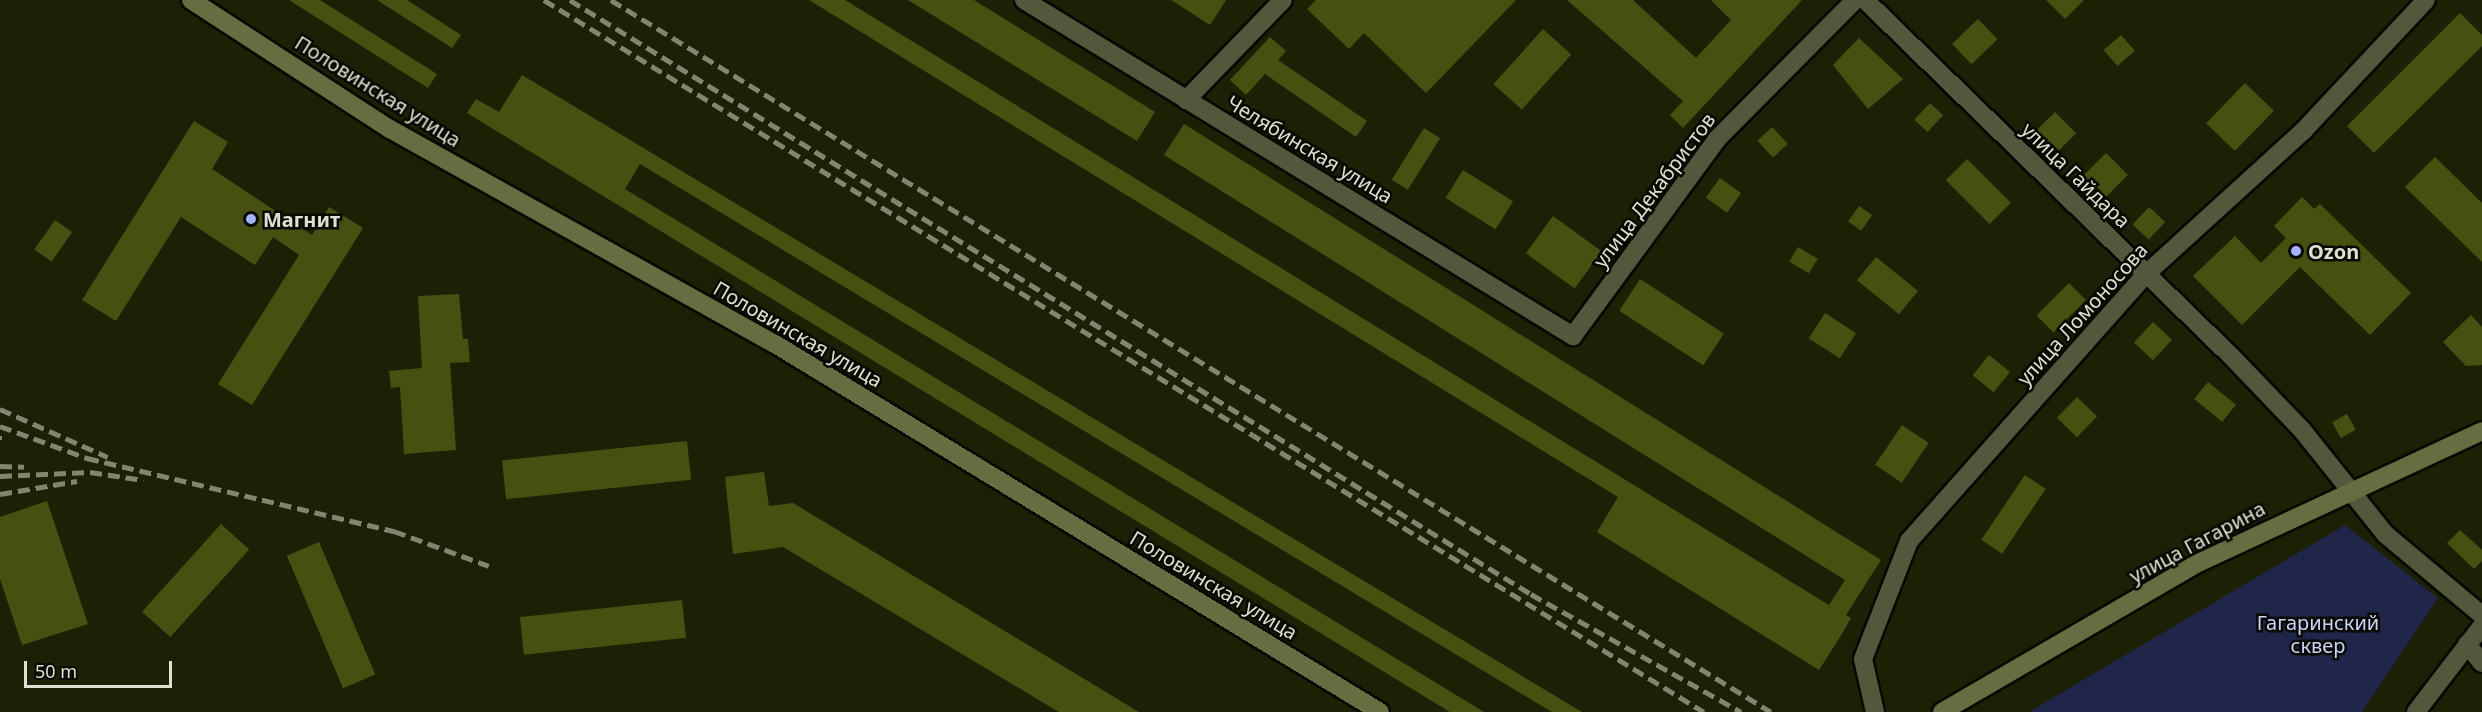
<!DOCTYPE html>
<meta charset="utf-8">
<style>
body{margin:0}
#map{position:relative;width:2482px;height:712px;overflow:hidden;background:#1c2106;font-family:"Noto Sans",sans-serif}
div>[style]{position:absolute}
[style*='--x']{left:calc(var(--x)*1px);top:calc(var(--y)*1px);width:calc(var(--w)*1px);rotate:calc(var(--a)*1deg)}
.green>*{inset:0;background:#202649}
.building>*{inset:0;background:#465111;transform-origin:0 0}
.roads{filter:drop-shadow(2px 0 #070a00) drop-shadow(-2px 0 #070a00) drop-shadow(0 2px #070a00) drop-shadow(0 -2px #070a00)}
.street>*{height:18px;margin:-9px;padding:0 9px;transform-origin:9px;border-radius:9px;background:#51583b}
.secondary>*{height:18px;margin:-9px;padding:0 9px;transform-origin:9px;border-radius:9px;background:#646e40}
.rail>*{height:4.5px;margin-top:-2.25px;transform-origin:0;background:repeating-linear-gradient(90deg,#818671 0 12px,transparent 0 18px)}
.dots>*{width:16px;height:16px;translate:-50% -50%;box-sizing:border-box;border:3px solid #070902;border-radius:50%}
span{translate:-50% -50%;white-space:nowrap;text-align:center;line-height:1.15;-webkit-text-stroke:5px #070902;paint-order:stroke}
.street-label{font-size:20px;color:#dde1d1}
.poi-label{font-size:20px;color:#dde1d1;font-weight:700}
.left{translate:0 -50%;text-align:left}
.park-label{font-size:20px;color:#cad4fb}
.scale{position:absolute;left:24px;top:661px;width:148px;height:27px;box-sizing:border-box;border:3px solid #dde1d1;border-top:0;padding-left:8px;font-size:18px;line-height:21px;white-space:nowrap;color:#dde1d1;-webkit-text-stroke:4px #070902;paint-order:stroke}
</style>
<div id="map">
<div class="green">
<div style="clip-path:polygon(2345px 525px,2438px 598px,2362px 712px,2029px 712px)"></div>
</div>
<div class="building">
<div style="clip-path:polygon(289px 0,320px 0,437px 74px,428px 88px)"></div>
<div style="clip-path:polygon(377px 0,407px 0,461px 35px,452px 48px)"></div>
<div style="clip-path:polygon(809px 0,845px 0,1829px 605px,1845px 580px,1164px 155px,1184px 124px,1881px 560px,1846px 615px,1851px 618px,1842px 634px,1819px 670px,1597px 532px,1618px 497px)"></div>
<div style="clip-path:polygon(908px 0,974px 0,1155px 112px,1137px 141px)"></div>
<div style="clip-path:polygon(1171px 0,1226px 0,1210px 25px)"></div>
<div style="clip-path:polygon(1316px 0,1516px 0,1426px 93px,1364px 33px,1349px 49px,1307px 9px)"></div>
<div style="clip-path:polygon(1567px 0,1633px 0,1696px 58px,1731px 20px,1711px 0,1802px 0,1683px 128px,1670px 115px,1683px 101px)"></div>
<div style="clip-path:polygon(2046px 0,2084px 0,2065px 19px)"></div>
<div style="clip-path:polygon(2460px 13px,2482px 35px,2482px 46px,2374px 153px,2347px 126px)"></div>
<div style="left:1978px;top:19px;width:28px;height:36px;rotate:46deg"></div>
<div style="left:1543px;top:29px;width:38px;height:74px;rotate:42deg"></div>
<div style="left:2121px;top:35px;width:21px;height:23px;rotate:49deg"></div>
<div style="clip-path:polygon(1270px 37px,1286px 51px,1278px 60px,1367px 121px,1356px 137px,1265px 74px,1246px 95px,1230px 80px)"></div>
<div style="clip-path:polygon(1859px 38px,1903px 79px,1868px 109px,1833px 65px)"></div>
<div style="clip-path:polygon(522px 75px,1582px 712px,1552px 712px,640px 164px,625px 189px,1484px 712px,1450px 712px,467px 113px,476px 99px,499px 112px)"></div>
<div style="left:2245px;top:83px;width:40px;height:56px;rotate:44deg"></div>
<div style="left:1930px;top:103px;width:18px;height:23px;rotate:43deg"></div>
<div style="left:2055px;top:112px;width:30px;height:26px;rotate:45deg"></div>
<div style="clip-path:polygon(194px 121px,228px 142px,212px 169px,312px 235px,329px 207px,363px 228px,252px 405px,218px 384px,299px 255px,273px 237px,255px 265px,181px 217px,116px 321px,82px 300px)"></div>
<div style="left:1772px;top:127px;width:23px;height:20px;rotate:47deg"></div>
<div style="left:1424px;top:128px;width:19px;height:61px;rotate:32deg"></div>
<div style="left:2106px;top:153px;width:31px;height:33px;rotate:45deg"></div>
<div style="clip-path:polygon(2435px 157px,2482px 203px,2482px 262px,2405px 187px)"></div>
<div style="left:1967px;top:159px;width:62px;height:30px;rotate:45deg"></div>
<div style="left:1463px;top:170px;width:59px;height:33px;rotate:32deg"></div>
<div style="left:1720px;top:178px;width:26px;height:24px;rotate:36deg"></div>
<div style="clip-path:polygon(2302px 197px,2314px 209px,2320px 204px,2411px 293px,2370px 335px,2300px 267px,2242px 325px,2193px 276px,2235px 236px,2261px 263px,2286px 238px,2274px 226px)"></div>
<div style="left:1859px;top:206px;width:16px;height:19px;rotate:35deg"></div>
<div style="left:2149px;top:207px;width:22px;height:24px;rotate:43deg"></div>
<div style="left:1553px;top:216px;width:60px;height:46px;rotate:36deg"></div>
<div style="left:55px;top:220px;width:21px;height:36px;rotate:35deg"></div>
<div style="left:1798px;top:247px;width:23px;height:17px;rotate:31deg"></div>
<div style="left:1876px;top:257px;width:54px;height:30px;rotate:39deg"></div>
<div style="left:1640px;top:279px;width:100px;height:38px;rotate:33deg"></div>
<div style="left:2069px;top:283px;width:24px;height:46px;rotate:45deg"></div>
<div style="clip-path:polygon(459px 294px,463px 339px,468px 339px,470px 362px,450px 363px,456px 450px,404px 454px,400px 387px,391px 388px,389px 371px,422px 368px,418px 296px)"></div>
<div style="left:1825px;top:313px;width:37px;height:30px;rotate:33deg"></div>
<div style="clip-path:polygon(2471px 315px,2482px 327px,2482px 365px,2466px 366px,2443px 342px)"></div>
<div style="left:2153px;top:322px;width:26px;height:28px;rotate:43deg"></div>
<div style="left:1989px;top:355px;width:27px;height:26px;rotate:39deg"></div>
<div style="left:2208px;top:382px;width:36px;height:22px;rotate:39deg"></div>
<div style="left:2077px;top:397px;width:28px;height:29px;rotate:44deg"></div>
<div style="left:2347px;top:414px;width:18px;height:17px;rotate:61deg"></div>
<div style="left:1902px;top:425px;width:32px;height:48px;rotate:34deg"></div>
<div style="left:687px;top:441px;width:39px;height:186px;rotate:84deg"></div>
<div style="clip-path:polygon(764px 472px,769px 506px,793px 503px,1139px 712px,1059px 712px,783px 547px,733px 554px,725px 477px)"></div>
<div style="left:2025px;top:475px;width:25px;height:78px;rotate:34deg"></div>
<div style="clip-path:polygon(47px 501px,88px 624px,22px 645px,0 579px,0 517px)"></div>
<div style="left:221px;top:524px;width:38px;height:118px;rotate:42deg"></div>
<div style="clip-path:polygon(2460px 530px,2482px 550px,2482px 561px,2474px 569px,2447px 543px)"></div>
<div style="left:319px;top:542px;width:144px;height:35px;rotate:67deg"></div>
<div style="left:682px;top:600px;width:38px;height:163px;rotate:84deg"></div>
</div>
<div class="roads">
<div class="street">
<div style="--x:1024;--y:0;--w:644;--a:31.47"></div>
<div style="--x:1573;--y:336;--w:244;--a:-53.8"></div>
<div style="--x:1717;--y:139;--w:196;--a:-45.2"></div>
<div style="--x:1865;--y:0;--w:511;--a:44.21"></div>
<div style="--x:2231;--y:356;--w:103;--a:46.2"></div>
<div style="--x:2302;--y:430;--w:133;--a:51.4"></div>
<div style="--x:2385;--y:534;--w:126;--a:39.9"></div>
<div style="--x:1186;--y:100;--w:139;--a:-45.9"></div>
<div style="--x:2467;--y:644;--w:24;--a:52"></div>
<div style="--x:1875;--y:712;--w:54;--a:-102.8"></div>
<div style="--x:1863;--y:659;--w:127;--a:-68.7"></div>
<div style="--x:1909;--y:541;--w:357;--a:-48.4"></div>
<div style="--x:2146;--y:274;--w:214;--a:-42.3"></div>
<div style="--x:2304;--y:130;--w:178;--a:-46.8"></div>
<div style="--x:2416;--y:712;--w:108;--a:-52.5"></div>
</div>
<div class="secondary">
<div style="--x:191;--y:0;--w:237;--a:33"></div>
<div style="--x:390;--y:129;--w:441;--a:29.2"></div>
<div style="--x:775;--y:344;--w:708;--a:31.31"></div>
<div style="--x:1942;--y:712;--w:296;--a:-30.2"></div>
<div style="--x:2198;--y:563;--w:313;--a:-24.9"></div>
</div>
</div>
<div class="rail">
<div style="--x:544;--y:0;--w:1361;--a:31.54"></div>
<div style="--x:570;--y:0;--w:1130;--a:31.72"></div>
<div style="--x:1531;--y:594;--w:241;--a:29.3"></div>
<div style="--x:611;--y:0;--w:1361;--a:31.54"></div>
<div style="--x:0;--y:409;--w:118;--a:24"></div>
<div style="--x:0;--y:426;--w:93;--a:20.2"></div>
<div style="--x:87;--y:458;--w:316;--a:13.4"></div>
<div style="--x:394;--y:531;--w:101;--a:20.2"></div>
<div style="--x:0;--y:438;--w:2;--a:0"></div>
<div style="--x:0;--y:466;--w:24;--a:2"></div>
<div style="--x:0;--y:476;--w:90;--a:-2.5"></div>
<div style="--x:90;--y:472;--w:54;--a:8.6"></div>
<div style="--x:0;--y:494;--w:78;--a:-9.6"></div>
</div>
<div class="dots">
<div style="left:251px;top:219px;background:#a3b2fd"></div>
<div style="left:2296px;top:251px;background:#a3b2fd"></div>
</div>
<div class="street-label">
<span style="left:378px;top:91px;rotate:32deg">Половинская улица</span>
<span style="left:1310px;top:149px;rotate:31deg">Челябинская улица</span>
<span style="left:2076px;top:175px;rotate:44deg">улица Гайдара</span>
<span style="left:1654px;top:190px;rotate:-53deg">улица Декабристов</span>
<span style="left:2082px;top:314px;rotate:-48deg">улица Ломоносова</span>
<span style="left:798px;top:334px;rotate:30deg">Половинская улица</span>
<span style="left:2197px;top:542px;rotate:-28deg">улица Гагарина</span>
<span style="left:1214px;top:585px;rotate:31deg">Половинская улица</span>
</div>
<div class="poi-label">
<span class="left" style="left:263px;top:219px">Магнит</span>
<span class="left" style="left:2308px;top:251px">Ozon</span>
</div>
<div class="park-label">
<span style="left:2318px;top:634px">Гагаринский<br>сквер</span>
</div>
<div class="scale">50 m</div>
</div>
